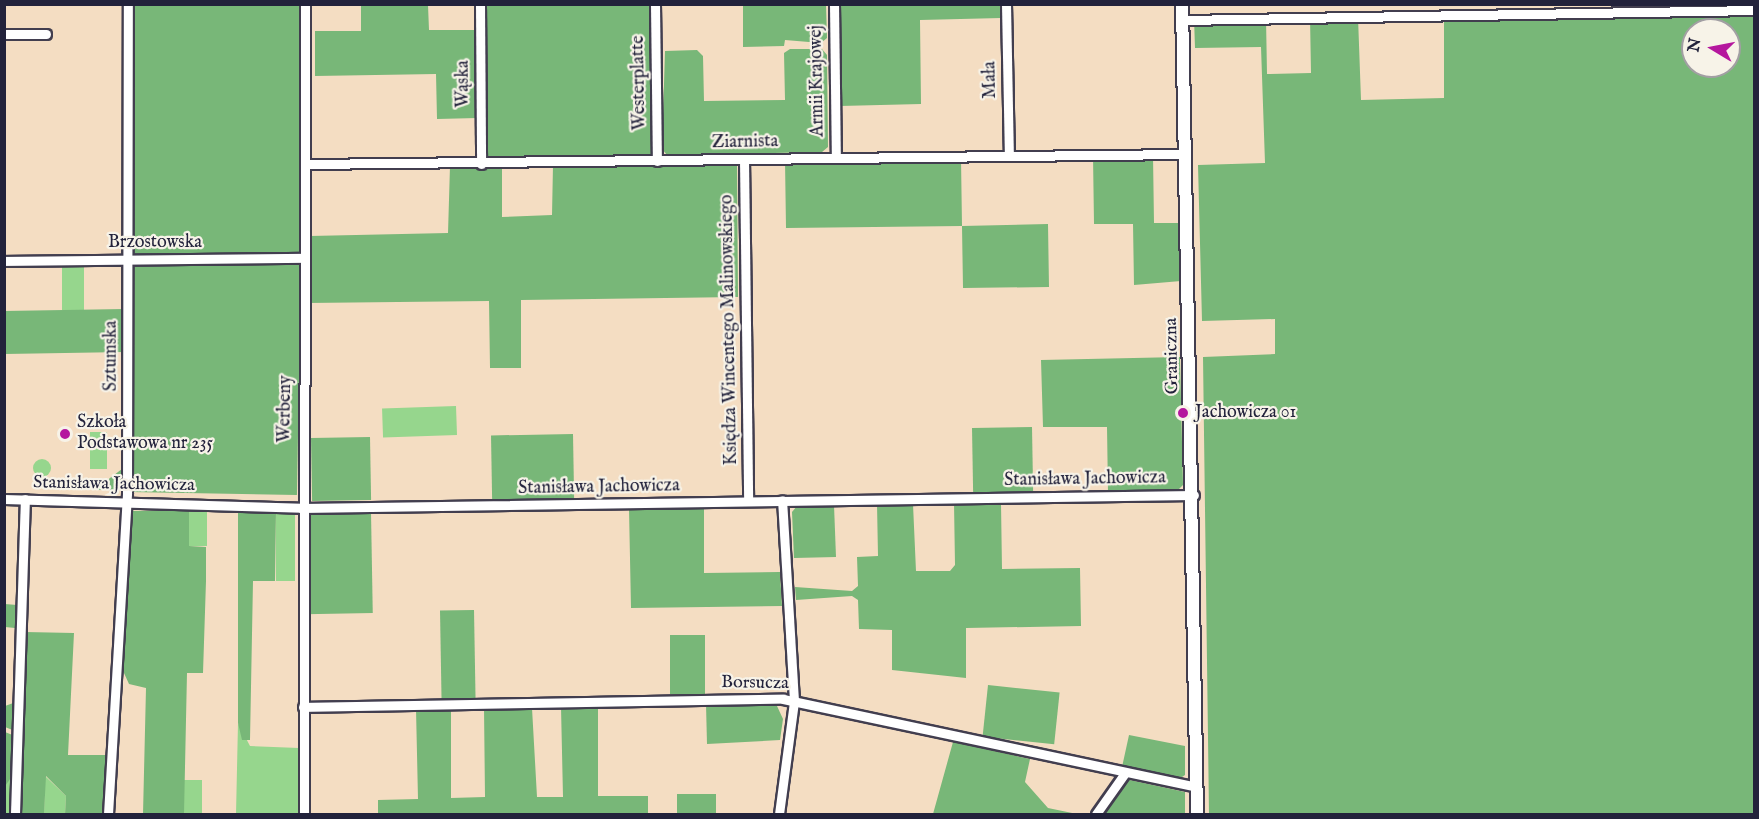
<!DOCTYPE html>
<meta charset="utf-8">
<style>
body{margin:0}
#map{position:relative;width:1759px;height:819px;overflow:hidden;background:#f4ddc2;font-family:"IM FELL English",serif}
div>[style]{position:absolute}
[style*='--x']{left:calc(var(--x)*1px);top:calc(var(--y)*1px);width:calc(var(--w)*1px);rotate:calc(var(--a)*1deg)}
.green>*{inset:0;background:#96d68d;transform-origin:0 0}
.round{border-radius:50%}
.forest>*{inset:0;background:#78b778;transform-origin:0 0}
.roads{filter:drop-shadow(2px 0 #423e4f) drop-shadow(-2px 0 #423e4f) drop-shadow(0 2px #423e4f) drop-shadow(0 -2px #423e4f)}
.street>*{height:9px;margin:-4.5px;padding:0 4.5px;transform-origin:4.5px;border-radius:4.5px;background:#fff}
.secondary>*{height:12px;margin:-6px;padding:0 6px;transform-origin:6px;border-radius:6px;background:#fff}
.dots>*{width:16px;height:16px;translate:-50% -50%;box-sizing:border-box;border:3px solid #f7f3e8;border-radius:50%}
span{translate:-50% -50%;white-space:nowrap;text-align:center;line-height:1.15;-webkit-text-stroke:4.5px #f7f3e8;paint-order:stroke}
.street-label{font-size:18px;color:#22223b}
.poi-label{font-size:18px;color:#22223b}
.left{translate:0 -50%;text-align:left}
.frame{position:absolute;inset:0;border:6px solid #22223b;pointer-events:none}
.north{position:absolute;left:1681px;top:18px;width:60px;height:60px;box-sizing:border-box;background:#f7f3e8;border:2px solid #a29fa3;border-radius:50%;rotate:280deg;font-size:16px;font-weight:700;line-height:24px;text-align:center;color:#22223b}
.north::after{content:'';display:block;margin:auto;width:21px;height:27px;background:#b5179e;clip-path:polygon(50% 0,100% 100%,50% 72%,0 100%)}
</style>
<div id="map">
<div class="green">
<div style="left:62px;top:263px;width:22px;height:47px"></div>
<div style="left:456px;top:406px;width:29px;height:74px;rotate:88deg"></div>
<div style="left:90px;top:432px;width:17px;height:37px"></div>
<div class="round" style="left:33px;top:459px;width:18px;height:18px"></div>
<div style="left:189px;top:510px;width:18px;height:36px"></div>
<div style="left:276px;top:511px;width:19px;height:70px"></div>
<div style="clip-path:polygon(238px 723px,250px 746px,299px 748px,298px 814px,236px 814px)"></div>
<div style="clip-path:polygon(14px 774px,13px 814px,5px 814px,4px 786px)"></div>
<div style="clip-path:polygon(45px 776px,66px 796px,65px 814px,44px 814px)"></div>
<div style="left:184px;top:780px;width:18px;height:34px"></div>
</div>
<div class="forest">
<div style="left:132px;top:5px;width:168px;height:250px"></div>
<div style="clip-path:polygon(361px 5px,428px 5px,429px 30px,475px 30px,477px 118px,437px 119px,436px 74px,315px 76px,315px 31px,361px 31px)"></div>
<div style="left:484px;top:5px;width:168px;height:155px"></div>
<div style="clip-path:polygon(743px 5px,826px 5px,827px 38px,821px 43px,785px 40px,784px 46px,743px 47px)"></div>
<div style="clip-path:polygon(839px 5px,1000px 5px,1001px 18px,920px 20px,921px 104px,840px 106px)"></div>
<div style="clip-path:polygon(evenodd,1310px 17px,1358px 17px,1361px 100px,1444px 98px,1444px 17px,1754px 17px,1754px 814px,1209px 814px,1203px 357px,1275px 354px,1275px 319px,1202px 321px,1198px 165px,1265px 163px,1261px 47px,1195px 48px,1194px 18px,1266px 18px,1267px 74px,1311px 73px,1310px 17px,1693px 30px,1729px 30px,1729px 66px,1693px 66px,1693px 30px)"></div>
<div style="clip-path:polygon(790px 49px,822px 49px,827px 55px,828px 147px,822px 152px,667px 155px,662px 149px,665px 51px,697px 50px,703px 56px,704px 101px,785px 100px,784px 53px)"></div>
<div style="clip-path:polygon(1153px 155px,1154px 223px,1180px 223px,1181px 281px,1134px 285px,1133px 224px,1094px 224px,1093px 156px)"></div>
<div style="clip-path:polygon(961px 158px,962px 226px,1048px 224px,1049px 287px,963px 288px,962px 226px,786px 228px,785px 161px)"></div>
<div style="clip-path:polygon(737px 162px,738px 297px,521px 300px,521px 368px,490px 368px,489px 301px,307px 303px,310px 236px,448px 233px,450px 166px,502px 166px,502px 217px,552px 215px,553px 165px)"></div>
<div style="left:301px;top:263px;width:232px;height:168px;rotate:91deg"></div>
<div style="left:124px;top:309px;width:43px;height:120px;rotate:89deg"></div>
<div style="clip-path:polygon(1180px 357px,1183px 485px,1175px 493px,1108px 493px,1107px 427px,1043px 427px,1041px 360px)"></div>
<div style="left:1032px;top:427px;width:67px;height:60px;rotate:89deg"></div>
<div style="left:573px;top:434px;width:64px;height:82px;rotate:89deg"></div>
<div style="left:370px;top:437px;width:63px;height:59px;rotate:89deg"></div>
<div style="clip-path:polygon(122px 469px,121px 490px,94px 490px)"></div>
<div style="clip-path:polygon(954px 503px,1001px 503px,1002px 569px,1080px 568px,1081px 626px,966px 628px,966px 678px,892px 670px,892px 630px,859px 629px,858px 600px,852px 596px,796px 600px,795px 587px,852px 591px,858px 586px,857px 557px,878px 556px,877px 504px,913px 504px,916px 571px,950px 571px,955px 565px)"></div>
<div style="clip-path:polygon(834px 505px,836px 557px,794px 558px,792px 512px,797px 506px)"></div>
<div style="clip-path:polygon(704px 508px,704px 573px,780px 572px,782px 606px,631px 608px,629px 509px)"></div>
<div style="clip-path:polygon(189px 510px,189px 546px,206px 547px,206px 581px,203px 673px,187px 673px,184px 814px,143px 814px,146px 688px,129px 684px,119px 662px,126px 521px,132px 511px)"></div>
<div style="clip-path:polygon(238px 510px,276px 511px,275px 581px,253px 581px,250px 740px,242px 740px,238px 723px)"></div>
<div style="left:371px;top:512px;width:101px;height:68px;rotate:89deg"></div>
<div style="clip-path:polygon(5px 604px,17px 605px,15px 628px,5px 627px)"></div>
<div style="left:474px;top:610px;width:91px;height:34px;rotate:89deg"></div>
<div style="clip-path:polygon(25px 632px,74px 633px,68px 755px,106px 755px,105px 814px,65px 814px,66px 796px,46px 776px,44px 814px,18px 814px)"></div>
<div style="left:670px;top:635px;width:35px;height:59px"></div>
<div style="left:988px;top:685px;width:72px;height:52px;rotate:6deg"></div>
<div style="clip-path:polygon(16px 702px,15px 731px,5px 727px,5px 706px)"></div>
<div style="clip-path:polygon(766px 702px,777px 706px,783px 719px,780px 740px,707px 744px,706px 704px)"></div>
<div style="clip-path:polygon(598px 705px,598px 796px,648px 796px,648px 814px,378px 814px,378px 800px,418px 799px,416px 709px,451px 707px,451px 798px,485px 797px,484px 708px,532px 708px,537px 797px,563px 797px,561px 707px)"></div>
<div style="clip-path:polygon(5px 732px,15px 736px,14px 774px,5px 786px)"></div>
<div style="clip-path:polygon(1129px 735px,1185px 746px,1185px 775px,1179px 779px,1122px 767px)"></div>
<div style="clip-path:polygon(953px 742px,1030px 759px,1025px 782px,1048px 808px,1077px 814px,933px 814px)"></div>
<div style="clip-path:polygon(1125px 779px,1185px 792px,1185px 814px,1099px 814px)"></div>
<div style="left:716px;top:794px;width:20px;height:39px;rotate:90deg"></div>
</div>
<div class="roads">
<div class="street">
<div style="--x:480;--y:4;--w:160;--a:89.6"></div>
<div style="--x:655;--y:4;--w:157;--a:89.3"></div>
<div style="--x:834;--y:4;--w:154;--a:89.3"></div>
<div style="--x:1006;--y:4;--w:151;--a:88.9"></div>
<div style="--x:1183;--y:20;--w:571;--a:-1"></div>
<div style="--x:4;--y:34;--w:42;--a:0"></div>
<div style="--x:744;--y:159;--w:342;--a:89.3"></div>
<div style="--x:306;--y:164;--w:879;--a:-0.65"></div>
<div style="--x:4;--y:261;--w:301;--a:-0.6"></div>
<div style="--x:4;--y:499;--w:297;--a:1.7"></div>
<div style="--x:301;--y:508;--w:893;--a:-0.83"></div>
<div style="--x:303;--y:707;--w:480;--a:-1"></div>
<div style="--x:783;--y:699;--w:423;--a:12"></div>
<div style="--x:15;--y:814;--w:315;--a:-88.2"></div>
<div style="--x:108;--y:814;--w:322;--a:-86.6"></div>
<div style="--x:127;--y:493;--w:489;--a:-89.9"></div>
<div style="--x:304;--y:814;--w:810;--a:-89.93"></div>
<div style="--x:779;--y:814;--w:114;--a:-82.4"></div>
<div style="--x:794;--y:701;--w:201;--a:-93.4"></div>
<div style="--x:1096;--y:814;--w:50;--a:-54.7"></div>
</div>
<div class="secondary">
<div style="--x:1182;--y:4;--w:810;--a:88.94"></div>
</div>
</div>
<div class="dots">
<div style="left:1183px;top:413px;background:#b5179e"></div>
<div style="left:65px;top:434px;background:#b5179e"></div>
</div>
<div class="street-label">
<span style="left:991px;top:80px;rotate:-91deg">Mała</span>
<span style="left:818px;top:81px;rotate:-91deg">Armii Krajowej</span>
<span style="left:640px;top:83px;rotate:-91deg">Westerplatte</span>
<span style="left:464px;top:84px;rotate:-90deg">Wąska</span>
<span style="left:745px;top:143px;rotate:-1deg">Ziarnista</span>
<span style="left:155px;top:243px">Brzostowska</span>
<span style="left:730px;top:330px;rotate:-91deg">Księdza Wincentego Malinowskiego</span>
<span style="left:112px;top:356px;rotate:-90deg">Sztumska</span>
<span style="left:1173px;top:356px;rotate:-91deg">Graniczna</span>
<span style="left:286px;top:409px;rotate:-89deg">Werbeny</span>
<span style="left:1085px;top:480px;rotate:-1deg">Stanisława Jachowicza</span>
<span style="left:114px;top:485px;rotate:1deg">Stanisława Jachowicza</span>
<span style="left:599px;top:488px;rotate:-1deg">Stanisława Jachowicza</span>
<span style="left:755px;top:684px;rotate:1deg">Borsucza</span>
</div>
<div class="poi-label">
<span class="left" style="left:1195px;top:413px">Jachowicza 01</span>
<span class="left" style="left:77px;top:434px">Szkoła<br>Podstawowa nr 235</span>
</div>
<div class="frame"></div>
<div class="north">N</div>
</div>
